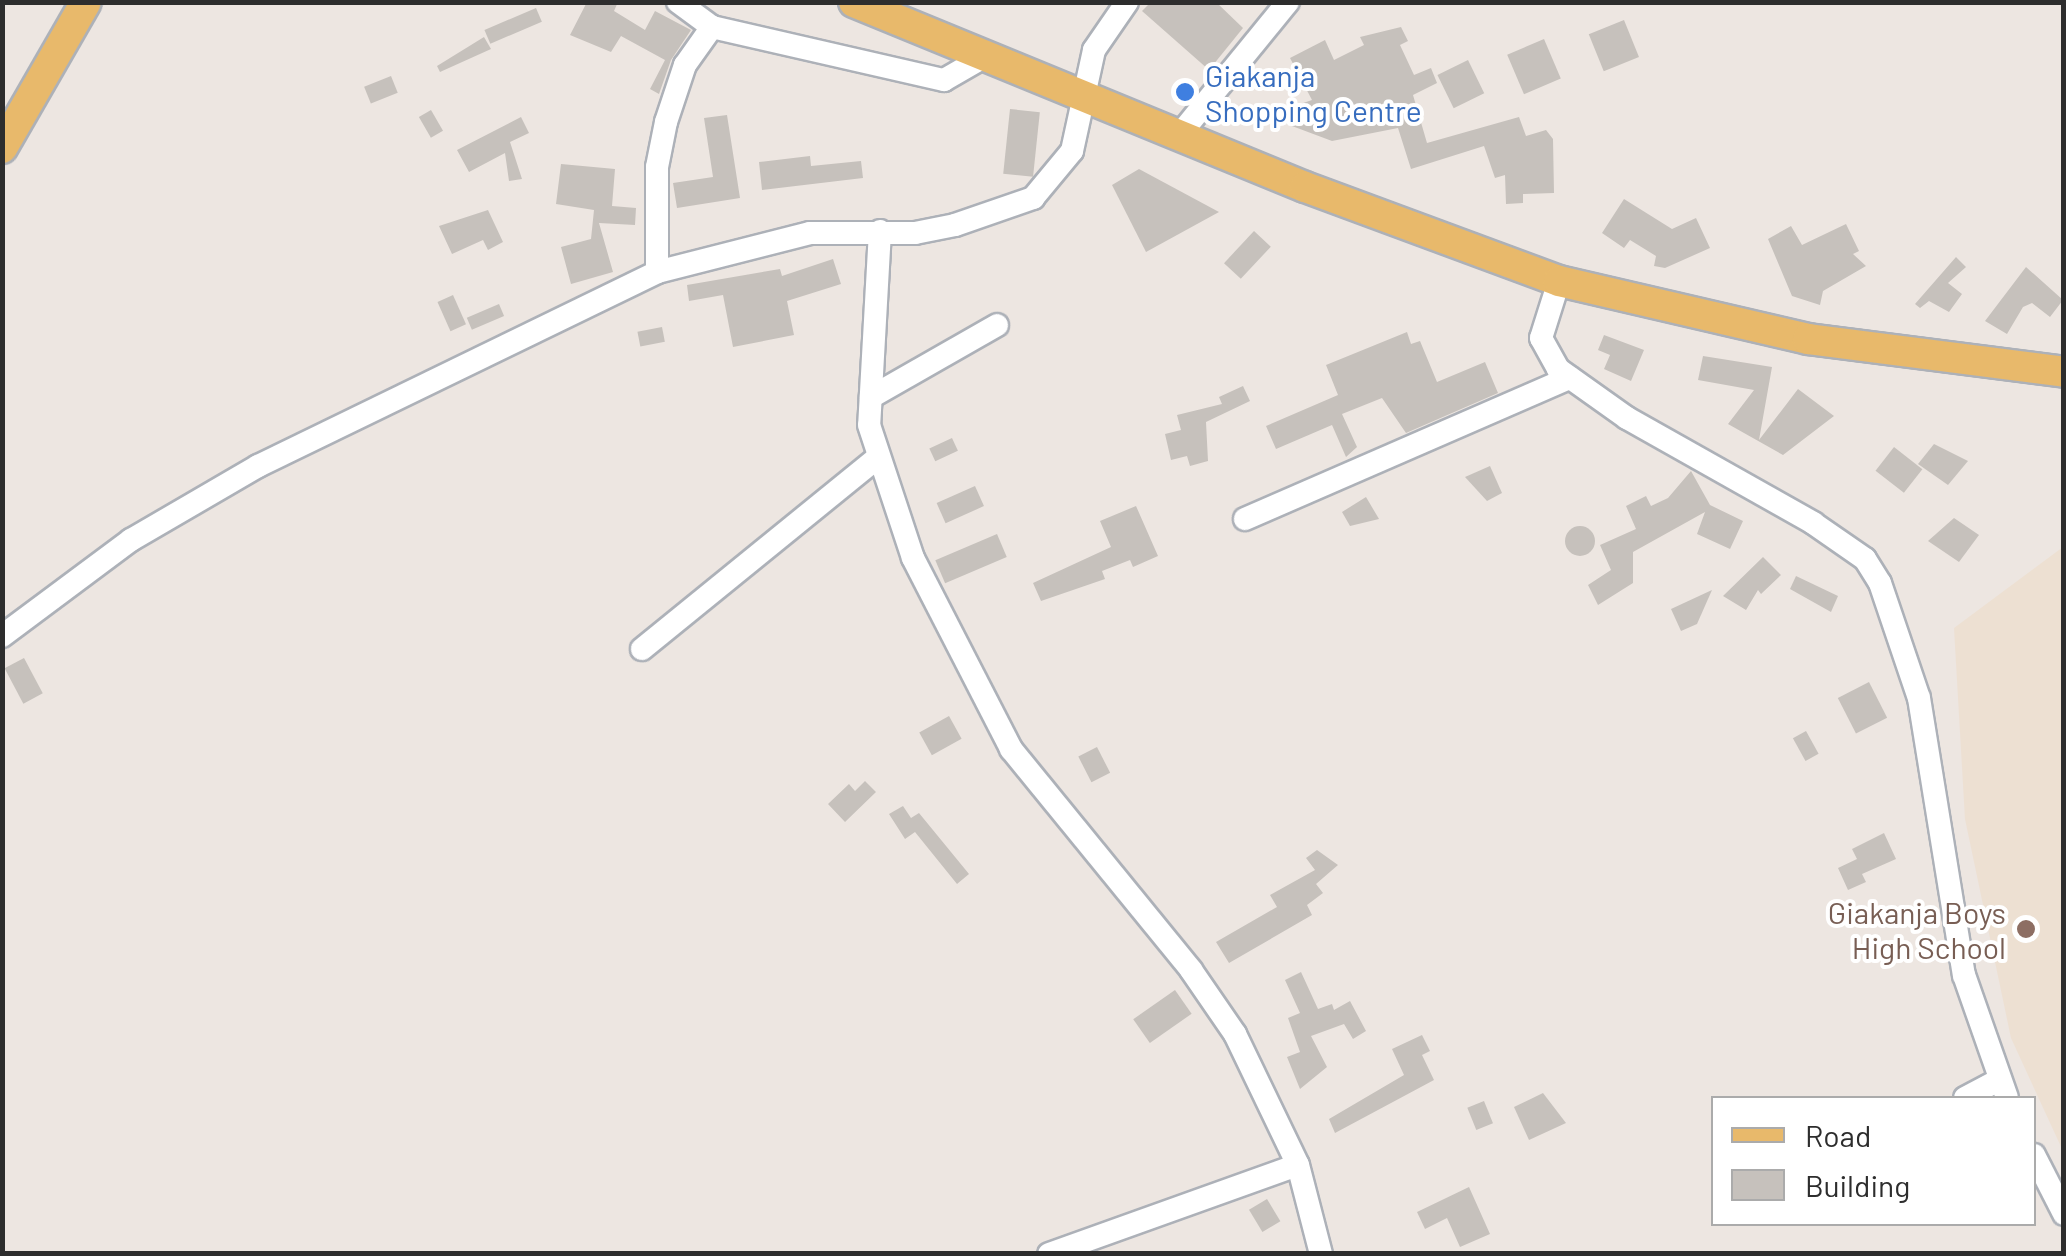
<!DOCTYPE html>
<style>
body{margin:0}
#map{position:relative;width:2066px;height:1256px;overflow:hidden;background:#ede6e1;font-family:Barlow,sans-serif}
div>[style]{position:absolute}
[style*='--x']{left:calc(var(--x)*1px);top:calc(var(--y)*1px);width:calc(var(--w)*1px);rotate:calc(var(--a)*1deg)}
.education>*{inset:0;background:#ede0d2}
.building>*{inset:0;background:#c6c1bc;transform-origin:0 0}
.round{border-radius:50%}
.roads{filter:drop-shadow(2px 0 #adb1b8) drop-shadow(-2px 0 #adb1b8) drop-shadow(0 2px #adb1b8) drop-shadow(0 -2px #adb1b8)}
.minor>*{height:22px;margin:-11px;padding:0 11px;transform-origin:11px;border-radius:11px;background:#fff}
.major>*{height:30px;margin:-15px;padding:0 15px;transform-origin:15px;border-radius:15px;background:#e8b96b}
.dots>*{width:28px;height:28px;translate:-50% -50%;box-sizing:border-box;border:5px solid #fff;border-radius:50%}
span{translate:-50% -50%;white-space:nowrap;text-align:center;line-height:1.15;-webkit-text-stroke:8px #fff;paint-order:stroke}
.shop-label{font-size:30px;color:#366cbe}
.left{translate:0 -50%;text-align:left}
.education-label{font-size:30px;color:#785e54}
.right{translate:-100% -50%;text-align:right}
.frame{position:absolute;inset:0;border:5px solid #2d2d2d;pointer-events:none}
.legend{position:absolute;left:1711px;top:1096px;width:325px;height:130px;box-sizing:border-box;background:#fff;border:2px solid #ababab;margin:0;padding:12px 18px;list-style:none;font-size:30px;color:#2d2d2d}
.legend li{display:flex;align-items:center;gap:20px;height:50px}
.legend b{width:50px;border:2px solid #ababab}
</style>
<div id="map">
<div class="education">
<div style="clip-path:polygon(2063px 547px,2063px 1151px,2011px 1038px,1965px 819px,1954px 628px)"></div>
</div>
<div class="building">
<div style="clip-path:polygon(587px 2px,618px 2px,614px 11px,645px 30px,655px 11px,691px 30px,671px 60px,659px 94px,650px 89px,665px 60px,621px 36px,611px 52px,570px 35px)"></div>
<div style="clip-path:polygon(1151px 2px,1216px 2px,1243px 28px,1209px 70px,1142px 11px)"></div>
<div style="left:536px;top:8px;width:15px;height:56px;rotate:67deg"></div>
<div style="left:1624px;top:20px;width:40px;height:38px;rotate:68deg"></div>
<div style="clip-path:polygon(1401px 27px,1408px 41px,1400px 45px,1414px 75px,1431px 68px,1437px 83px,1413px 95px,1427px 143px,1519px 117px,1526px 136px,1546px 130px,1553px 139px,1554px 193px,1523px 194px,1523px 203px,1506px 204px,1505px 175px,1495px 178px,1484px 146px,1411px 169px,1398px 128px,1332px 141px,1265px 116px,1312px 100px,1290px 58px,1325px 40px,1334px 60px,1364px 45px,1360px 37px)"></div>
<div style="clip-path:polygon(484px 37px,491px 49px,440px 72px,437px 66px)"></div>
<div style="left:1544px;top:39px;width:43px;height:40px;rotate:67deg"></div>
<div style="left:1468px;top:60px;width:37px;height:34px;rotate:64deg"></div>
<div style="left:391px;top:76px;width:18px;height:29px;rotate:68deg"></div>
<div style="left:1010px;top:109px;width:30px;height:65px;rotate:6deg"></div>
<div style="left:431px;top:110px;width:24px;height:14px;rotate:60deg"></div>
<div style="clip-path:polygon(727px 115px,740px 198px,677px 208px,673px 183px,713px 177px,704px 118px)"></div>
<div style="clip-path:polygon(521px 117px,529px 133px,510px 142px,522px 179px,509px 181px,505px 153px,469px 172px,457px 150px)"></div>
<div style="clip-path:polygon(810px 156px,811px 166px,861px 161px,863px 178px,762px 190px,759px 162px)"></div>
<div style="clip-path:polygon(561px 164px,615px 169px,612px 206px,636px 208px,635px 225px,599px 223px,613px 272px,571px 284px,561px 247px,591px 239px,594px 210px,556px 204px)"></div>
<div style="clip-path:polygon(1139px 169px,1219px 212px,1146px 252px,1112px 185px)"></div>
<div style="clip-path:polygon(1624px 199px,1672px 229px,1696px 218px,1710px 248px,1665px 268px,1654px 266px,1656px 256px,1630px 240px,1624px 248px,1602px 233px)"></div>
<div style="clip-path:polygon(488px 210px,503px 242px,488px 250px,483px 240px,452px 254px,439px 226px)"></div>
<div style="clip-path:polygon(1846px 224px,1859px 251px,1853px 254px,1866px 266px,1823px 291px,1820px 305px,1792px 296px,1768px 239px,1791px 226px,1802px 245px)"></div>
<div style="left:1254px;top:231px;width:23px;height:44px;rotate:43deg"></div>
<div style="clip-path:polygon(1956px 257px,1966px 267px,1948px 283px,1962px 294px,1949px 312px,1929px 301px,1920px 308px,1915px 304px)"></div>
<div style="clip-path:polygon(833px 259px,841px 284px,787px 301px,794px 335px,733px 347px,723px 295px,689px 301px,687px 285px,780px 269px,782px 276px)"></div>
<div style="clip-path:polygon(2026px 267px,2063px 300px,2050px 317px,2032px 303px,2023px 307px,2007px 334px,1985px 321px)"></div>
<div style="left:453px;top:295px;width:32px;height:17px;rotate:66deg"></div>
<div style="left:499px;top:304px;width:13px;height:35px;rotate:67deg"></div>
<div style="left:662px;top:327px;width:15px;height:25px;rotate:79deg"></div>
<div style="clip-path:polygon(1407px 332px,1411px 344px,1420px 341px,1437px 382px,1485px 362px,1498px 393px,1406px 433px,1382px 398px,1342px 414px,1357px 447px,1346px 457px,1332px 425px,1276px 449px,1266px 426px,1338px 395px,1326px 365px)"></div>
<div style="clip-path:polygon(1604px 335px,1644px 350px,1631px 381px,1604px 369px,1610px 355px,1598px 350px)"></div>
<div style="clip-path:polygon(1703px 356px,1772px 367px,1759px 440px,1798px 389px,1834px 416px,1783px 455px,1728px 424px,1754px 390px,1698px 380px)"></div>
<div style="clip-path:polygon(1243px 386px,1250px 401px,1206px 422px,1208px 461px,1190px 466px,1187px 456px,1171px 460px,1165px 434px,1181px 430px,1177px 415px,1222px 404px,1219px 397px)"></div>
<div style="left:952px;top:438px;width:14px;height:25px;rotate:65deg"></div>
<div style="clip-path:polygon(1934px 444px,1968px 461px,1948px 485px,1918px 464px)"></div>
<div style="left:1894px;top:447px;width:36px;height:30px;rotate:38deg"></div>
<div style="clip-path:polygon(1490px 466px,1502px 493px,1487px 501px,1465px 477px)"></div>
<div style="clip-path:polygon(1691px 471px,1710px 505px,1743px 521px,1730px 549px,1697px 534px,1705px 512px,1633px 552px,1633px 583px,1598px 605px,1588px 585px,1611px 570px,1600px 545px,1636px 529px,1626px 506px,1646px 496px,1651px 506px,1668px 498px)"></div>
<div style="left:975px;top:486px;width:22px;height:42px;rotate:66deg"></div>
<div style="clip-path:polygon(1366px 497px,1379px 519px,1350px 526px,1342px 512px)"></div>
<div style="clip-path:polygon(1136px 506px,1158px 556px,1133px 567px,1130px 560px,1102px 571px,1105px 579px,1041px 601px,1033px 583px,1111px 547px,1100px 521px)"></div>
<div style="clip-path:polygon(1954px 518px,1979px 535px,1959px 562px,1928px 541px)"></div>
<div class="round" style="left:1565px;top:526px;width:30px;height:30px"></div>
<div style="left:997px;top:534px;width:25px;height:67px;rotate:67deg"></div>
<div style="clip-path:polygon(1763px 557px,1781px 575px,1761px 594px,1758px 590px,1746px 610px,1723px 596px)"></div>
<div style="clip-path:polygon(1796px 576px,1838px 596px,1831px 612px,1790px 589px)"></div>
<div style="clip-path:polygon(1712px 590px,1697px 624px,1681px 631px,1671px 609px)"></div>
<div style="left:24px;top:658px;width:40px;height:22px;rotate:62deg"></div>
<div style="left:1869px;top:682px;width:40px;height:35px;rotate:63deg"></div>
<div style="left:949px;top:716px;width:26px;height:34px;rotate:61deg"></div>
<div style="left:1806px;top:731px;width:26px;height:15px;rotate:61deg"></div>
<div style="left:1097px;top:747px;width:29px;height:21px;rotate:63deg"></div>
<div style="clip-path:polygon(865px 781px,876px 792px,845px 822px,828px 804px,849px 784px,855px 791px)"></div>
<div style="clip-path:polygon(903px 806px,911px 818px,919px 813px,969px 874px,957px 884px,915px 832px,905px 839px,889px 814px)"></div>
<div style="clip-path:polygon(1884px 833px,1896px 859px,1862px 874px,1866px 882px,1848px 890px,1838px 868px,1857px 859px,1852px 849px)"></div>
<div style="clip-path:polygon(1317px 850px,1338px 865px,1316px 884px,1323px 893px,1307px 905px,1312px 915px,1229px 963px,1216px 942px,1277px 907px,1270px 895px,1315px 870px,1306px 858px)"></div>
<div style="clip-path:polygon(1301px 972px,1318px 1009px,1332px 1004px,1334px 1010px,1350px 1001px,1366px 1031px,1353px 1039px,1344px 1024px,1311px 1036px,1327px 1067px,1300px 1089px,1287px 1057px,1300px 1052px,1288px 1018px,1300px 1013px,1285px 980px)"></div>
<div style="left:1175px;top:990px;width:29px;height:51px;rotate:55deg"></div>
<div style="clip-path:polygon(1422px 1035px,1430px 1051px,1422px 1055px,1434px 1080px,1335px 1133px,1329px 1119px,1404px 1075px,1392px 1049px)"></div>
<div style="clip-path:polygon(1543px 1093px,1566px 1123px,1529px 1140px,1514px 1107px)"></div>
<div style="left:1484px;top:1101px;width:24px;height:18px;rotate:68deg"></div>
<div style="clip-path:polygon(1469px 1187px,1490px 1234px,1460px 1247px,1447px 1218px,1425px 1229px,1417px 1212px)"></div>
<div style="left:1267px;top:1199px;width:26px;height:21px;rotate:59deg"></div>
</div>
<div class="roads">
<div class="minor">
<div style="--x:678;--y:2;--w:42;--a:36.3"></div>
<div style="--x:1181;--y:133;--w:169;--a:-50.8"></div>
<div style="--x:880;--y:231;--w:194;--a:93.2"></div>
<div style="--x:869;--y:425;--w:140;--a:71.7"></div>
<div style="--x:913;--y:558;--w:215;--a:62.8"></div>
<div style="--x:1011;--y:749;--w:285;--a:50.8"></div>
<div style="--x:1191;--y:970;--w:78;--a:55.5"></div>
<div style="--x:1235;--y:1034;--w:145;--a:64.3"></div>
<div style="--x:1298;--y:1165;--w:92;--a:75.5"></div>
<div style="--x:657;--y:272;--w:105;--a:-90"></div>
<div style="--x:657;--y:167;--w:46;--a:-78.7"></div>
<div style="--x:666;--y:122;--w:60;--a:-71.6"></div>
<div style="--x:685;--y:65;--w:47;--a:-54.6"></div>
<div style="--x:712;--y:27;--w:238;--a:12.9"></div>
<div style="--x:944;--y:80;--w:46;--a:-29.9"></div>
<div style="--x:1559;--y:281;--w:60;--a:107.5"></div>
<div style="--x:1541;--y:338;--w:35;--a:61"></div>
<div style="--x:1558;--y:369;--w:85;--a:35.4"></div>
<div style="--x:1627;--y:418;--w:214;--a:29.4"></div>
<div style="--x:1813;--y:523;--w:63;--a:34.7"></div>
<div style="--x:1865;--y:559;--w:28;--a:58"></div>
<div style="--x:1880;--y:583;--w:121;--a:71.3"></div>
<div style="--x:1919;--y:698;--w:281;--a:80.8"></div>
<div style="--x:1964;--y:975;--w:130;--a:70.7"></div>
<div style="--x:871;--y:397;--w:145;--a:-29.7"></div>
<div style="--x:1245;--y:519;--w:354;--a:-23.5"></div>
<div style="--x:2;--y:636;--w:161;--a:-36.7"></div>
<div style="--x:131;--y:540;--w:147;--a:-30.2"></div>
<div style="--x:258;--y:466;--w:444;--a:-25.9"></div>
<div style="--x:657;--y:272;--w:158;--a:-14.3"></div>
<div style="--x:810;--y:233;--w:105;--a:0"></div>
<div style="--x:915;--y:233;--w:41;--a:-11.3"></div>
<div style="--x:955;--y:225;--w:83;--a:-19.1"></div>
<div style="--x:1033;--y:198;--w:61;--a:-50.3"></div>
<div style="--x:1072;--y:151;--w:103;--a:-77.7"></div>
<div style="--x:1094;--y:50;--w:58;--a:-55.5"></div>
<div style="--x:642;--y:649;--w:303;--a:-39.1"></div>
<div style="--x:1965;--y:1098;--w:38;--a:-28"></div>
<div style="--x:2034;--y:1155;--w:66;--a:63"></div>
<div style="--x:1049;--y:1254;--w:264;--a:-19.7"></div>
</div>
<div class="major">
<div style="--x:854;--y:2;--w:487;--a:22.3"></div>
<div style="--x:1305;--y:187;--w:271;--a:20.3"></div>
<div style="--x:1559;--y:281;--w:256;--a:13.1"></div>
<div style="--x:1808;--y:339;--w:258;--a:7.3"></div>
<div style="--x:2;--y:148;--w:168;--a:-60.1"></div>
</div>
</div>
<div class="dots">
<div style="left:1185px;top:92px;background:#3f7fe0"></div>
<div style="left:2026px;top:929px;background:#8d6e63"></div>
</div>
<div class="shop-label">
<span class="left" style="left:1205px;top:92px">Giakanja<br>Shopping Centre</span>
</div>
<div class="education-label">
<span class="right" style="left:2006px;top:929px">Giakanja Boys<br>High School</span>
</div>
<div class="frame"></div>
<ul class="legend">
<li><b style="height:12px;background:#e8b96b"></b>Road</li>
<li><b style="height:28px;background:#c6c1bc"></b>Building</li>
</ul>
</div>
